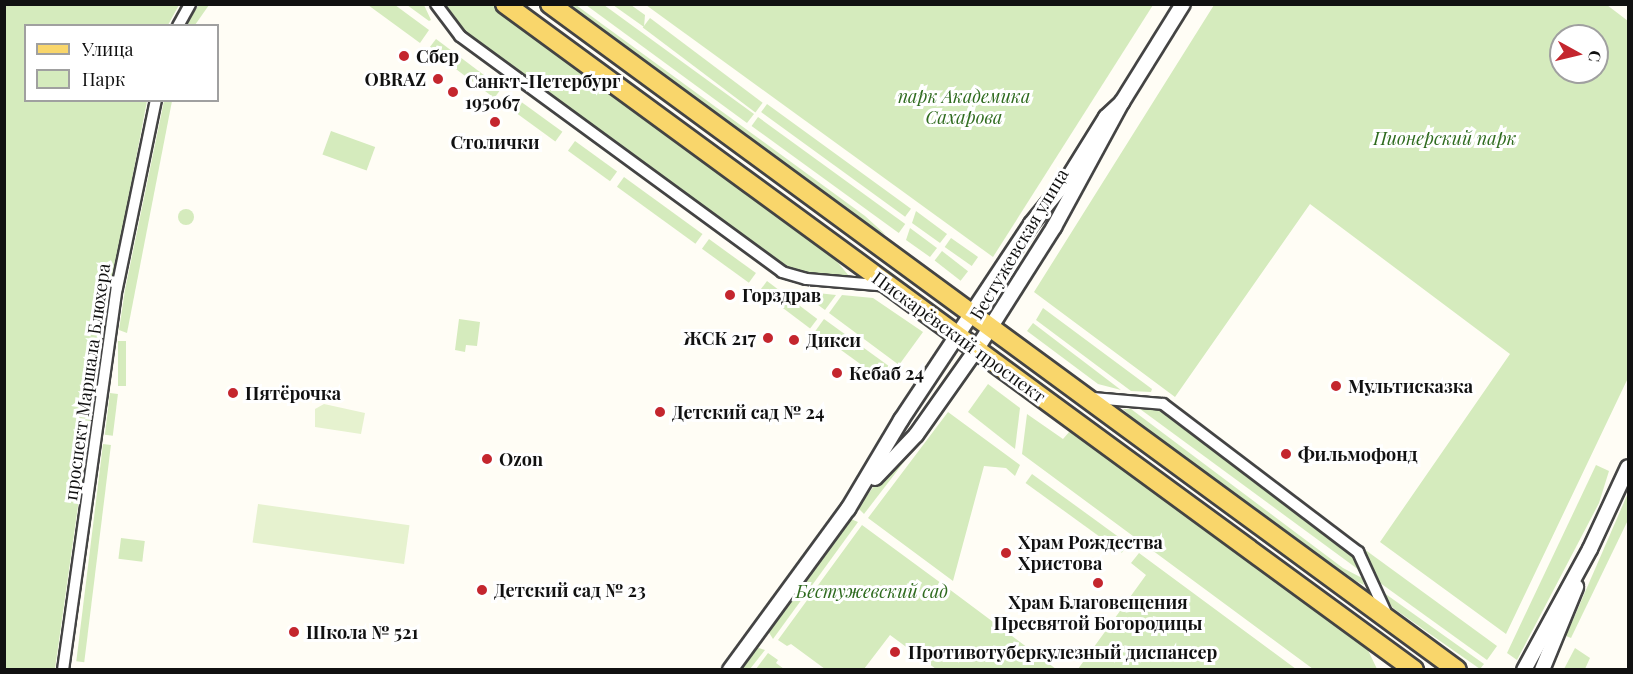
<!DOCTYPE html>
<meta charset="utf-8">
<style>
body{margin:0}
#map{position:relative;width:1633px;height:674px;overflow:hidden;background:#fffdf5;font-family:"Playfair Display",serif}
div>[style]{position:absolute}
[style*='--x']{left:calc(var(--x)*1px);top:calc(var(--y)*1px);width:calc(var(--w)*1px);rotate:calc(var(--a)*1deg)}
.green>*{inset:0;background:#d5ebbd;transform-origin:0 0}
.round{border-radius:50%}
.pitch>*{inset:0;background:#e6f2cf;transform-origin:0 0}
.roads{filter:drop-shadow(2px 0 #444) drop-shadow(-2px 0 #444) drop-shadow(0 2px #444) drop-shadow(0 -2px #444)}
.minor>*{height:10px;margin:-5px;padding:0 5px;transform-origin:5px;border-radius:5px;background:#fff}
.tertiary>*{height:14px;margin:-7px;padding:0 7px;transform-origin:7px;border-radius:7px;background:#fff}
.primary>*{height:18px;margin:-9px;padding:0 9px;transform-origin:9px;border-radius:9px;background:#f9d66b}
.dots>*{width:16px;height:16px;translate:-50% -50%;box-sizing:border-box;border:3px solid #fff;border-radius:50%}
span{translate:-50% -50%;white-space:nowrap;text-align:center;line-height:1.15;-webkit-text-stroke:6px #fff;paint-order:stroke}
.poi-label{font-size:18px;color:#111;font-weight:700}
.left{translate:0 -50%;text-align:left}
.right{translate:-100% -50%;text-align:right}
.park-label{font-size:18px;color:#2f6b1f;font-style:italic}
.street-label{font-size:18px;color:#111}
.frame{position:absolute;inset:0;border:6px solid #111;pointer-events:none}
.legend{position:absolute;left:24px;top:24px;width:195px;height:78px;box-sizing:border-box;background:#fff;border:2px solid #a0a0a0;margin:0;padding:8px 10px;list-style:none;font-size:18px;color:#111}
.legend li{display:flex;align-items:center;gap:12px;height:30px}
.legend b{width:30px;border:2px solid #a0a0a0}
.north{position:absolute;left:1549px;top:24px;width:60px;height:60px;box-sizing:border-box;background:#fff;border:2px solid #a0a0a0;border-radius:50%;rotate:98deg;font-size:16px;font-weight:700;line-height:24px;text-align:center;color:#111}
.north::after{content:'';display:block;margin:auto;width:21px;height:27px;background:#c4262e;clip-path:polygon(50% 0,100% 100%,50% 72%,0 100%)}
</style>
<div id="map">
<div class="green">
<div style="clip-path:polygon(4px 5px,179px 5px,168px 25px,26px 26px,26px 100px,147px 101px,102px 336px,55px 669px,5px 669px)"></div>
<div style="clip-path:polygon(199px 5px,209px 5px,195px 25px,185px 25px)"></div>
<div style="clip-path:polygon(368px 5px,395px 5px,429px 30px,420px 43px)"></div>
<div style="clip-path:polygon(407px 5px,424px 5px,431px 20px,429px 21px)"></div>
<div style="clip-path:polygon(445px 5px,493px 5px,825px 247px,849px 276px,817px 275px,789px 268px,464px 31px)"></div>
<div style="clip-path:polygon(565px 5px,576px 5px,865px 216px,886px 235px,862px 221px)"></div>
<div style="clip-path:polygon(586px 5px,604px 5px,754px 114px,747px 123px)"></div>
<div style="clip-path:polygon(613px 5px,631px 5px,645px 15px,644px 27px)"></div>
<div style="clip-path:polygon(646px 5px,1153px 5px,993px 257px)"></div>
<div style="clip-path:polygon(evenodd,1607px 5px,1628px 21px,1628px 378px,1506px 634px,1380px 542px,1510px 354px,1310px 204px,1175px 397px,1034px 292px,1214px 5px,1607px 5px,1561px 36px,1597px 36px,1597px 72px,1561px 72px,1561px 36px)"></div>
<div style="left:650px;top:18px;width:141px;height:12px;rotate:37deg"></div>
<div style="left:436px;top:39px;width:82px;height:12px;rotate:37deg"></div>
<div style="left:509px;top:93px;width:66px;height:12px;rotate:36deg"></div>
<div style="clip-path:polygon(164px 101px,172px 101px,127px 333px,119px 330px,125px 290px)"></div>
<div style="left:767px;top:104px;width:178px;height:10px;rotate:36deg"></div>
<div style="left:758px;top:117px;width:182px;height:11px;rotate:36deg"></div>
<div style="left:331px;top:131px;width:47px;height:25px;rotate:20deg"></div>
<div style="left:575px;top:141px;width:52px;height:12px;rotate:36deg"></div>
<div style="left:624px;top:177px;width:97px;height:12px;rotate:36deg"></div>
<div class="round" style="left:178px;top:209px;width:16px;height:16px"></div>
<div style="clip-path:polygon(916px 211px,947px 234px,940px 243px,912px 223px)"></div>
<div style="clip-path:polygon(910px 228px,937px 248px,930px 257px,906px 240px)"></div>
<div style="left:951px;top:238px;width:33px;height:11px;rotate:35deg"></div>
<div style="left:709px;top:239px;width:58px;height:12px;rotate:36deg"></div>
<div style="left:942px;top:251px;width:33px;height:12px;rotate:38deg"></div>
<div style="left:767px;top:281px;width:63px;height:12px;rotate:37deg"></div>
<div style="clip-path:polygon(799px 291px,836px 295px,825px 310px)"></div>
<div style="clip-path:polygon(842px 295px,873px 298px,923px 332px,899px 365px,829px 313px)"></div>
<div style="clip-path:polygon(1043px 308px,1152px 389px,1151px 392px,1131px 391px,1036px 320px)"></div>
<div style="clip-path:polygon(459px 319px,480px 322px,477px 346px,466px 345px,465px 352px,455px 350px)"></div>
<div style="left:824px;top:319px;width:86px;height:15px;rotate:36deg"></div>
<div style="clip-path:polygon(1033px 323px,1121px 390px,1098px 384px,1027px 331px)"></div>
<div style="left:118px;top:341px;width:8px;height:45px"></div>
<div style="clip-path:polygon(988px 384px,1020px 408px,1015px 449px,968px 412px)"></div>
<div style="left:110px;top:393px;width:8px;height:42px;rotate:7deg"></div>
<div style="clip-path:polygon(1123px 409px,1131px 409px,1343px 568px,1362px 578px,1364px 585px,1337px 572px,1143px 429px)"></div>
<div style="clip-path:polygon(1140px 409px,1163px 410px,1353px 556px,1359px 570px)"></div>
<div style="clip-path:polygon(948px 412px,1020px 465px,1015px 476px,1006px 468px,984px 466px,953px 581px,868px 518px)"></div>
<div style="clip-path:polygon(1027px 414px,1063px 439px,1070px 431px,1225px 542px,1366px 646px,1377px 669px,1313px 669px,1022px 454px)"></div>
<div style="left:103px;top:444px;width:8px;height:219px;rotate:7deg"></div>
<div style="clip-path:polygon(915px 447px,894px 475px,864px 514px,858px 508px,877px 482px)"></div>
<div style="clip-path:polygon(1596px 465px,1609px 471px,1599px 503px,1517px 660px,1507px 653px)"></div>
<div style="left:1032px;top:474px;width:119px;height:11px;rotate:36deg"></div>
<div style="clip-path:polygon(1628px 493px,1628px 520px,1571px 638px,1566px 636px)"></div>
<div style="clip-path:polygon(851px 519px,858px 522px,773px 639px,768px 631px)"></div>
<div style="clip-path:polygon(862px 525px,949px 589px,1056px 669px,936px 669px,890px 635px,864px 669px,825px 669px,791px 644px,787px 646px,778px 640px)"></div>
<div style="left:121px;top:538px;width:24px;height:21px;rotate:7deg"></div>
<div style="clip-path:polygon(1360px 546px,1497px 646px,1487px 660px,1376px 580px)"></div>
<div style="clip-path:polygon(1139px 553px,1296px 669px,1078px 669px,1146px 575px,1131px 563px)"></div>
<div style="clip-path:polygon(1380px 590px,1484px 664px,1480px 669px,1393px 608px)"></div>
<div style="clip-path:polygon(756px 647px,765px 650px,750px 669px,740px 669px)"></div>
<div style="clip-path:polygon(1575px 648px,1590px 658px,1585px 669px,1564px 669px)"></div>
<div style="clip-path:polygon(768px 653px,778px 660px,776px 663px,784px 669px,756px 669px)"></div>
</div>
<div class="pitch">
<div style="clip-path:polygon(324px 404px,365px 413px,361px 434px,315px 427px,315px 409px)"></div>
<div style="left:258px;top:504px;width:153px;height:39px;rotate:8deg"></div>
</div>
<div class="roads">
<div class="minor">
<div style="--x:436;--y:4;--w:40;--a:53"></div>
<div style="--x:460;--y:36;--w:399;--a:36.2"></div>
<div style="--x:782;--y:272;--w:25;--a:16"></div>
<div style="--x:806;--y:279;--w:81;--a:4.9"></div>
<div style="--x:178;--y:26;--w:25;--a:-61"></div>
<div style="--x:1092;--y:398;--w:71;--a:4.8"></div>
<div style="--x:1163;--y:404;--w:245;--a:37.2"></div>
<div style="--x:1358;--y:552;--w:67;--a:65.3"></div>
<div style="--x:63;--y:670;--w:386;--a:-82"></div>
<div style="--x:117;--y:288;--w:192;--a:-78.3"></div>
</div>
<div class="tertiary">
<div style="--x:875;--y:478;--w:59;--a:-46.4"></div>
<div style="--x:916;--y:435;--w:104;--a:-54.8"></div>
<div style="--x:976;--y:350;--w:146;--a:-57.6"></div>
<div style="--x:1054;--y:227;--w:142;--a:-61.5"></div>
<div style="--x:1122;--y:102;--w:115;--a:-58.1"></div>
<div style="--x:730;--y:670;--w:200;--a:-53.8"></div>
<div style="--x:848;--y:509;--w:104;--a:-59.2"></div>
<div style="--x:901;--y:420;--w:235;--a:-56.4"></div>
<div style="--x:1031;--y:224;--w:57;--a:-50.7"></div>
<div style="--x:1067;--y:180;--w:74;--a:-58.2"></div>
<div style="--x:1106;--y:117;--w:22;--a:-43"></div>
<div style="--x:1524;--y:670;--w:138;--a:-61.4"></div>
<div style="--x:1590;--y:549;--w:90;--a:-65.1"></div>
<div style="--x:1542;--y:670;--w:90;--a:-67.7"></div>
</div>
<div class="primary">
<div style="--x:505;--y:4;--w:1127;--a:36.23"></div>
<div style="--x:550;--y:4;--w:1125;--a:36.29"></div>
</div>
</div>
<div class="dots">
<div style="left:404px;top:56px;background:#c4262e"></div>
<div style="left:438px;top:79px;background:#c4262e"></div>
<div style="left:453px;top:92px;background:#c4262e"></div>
<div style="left:495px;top:122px;background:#c4262e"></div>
<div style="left:730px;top:295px;background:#c4262e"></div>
<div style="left:768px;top:338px;background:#c4262e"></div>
<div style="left:794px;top:340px;background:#c4262e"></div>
<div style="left:837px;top:373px;background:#c4262e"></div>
<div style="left:1336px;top:386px;background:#c4262e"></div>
<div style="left:233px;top:393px;background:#c4262e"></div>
<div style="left:660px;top:412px;background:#c4262e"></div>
<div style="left:1286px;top:454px;background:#c4262e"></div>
<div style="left:487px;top:459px;background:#c4262e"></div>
<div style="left:1006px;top:553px;background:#c4262e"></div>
<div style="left:1098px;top:583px;background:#c4262e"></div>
<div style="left:482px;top:590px;background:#c4262e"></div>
<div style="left:294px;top:632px;background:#c4262e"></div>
<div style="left:895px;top:652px;background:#c4262e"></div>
</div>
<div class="poi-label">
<span class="left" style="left:416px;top:56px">Сбер</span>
<span class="right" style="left:426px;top:79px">OBRAZ</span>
<span class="left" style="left:465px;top:92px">Санкт-Петербург<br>195067</span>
<span style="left:495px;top:142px">Столички</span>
<span class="left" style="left:742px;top:295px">Горздрав</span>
<span class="right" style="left:756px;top:338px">ЖСК 217</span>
<span class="left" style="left:806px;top:340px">Дикси</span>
<span class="left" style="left:849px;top:373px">Кебаб 24</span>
<span class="left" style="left:1348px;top:386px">Мультисказка</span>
<span class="left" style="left:245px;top:393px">Пятёрочка</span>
<span class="left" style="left:672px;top:412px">Детский сад № 24</span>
<span class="left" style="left:1298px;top:454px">Фильмофонд</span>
<span class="left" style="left:499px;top:459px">Ozon</span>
<span class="left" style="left:1018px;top:553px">Храм Рождества<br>Христова</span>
<span class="left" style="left:494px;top:590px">Детский сад № 23</span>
<span style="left:1098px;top:613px">Храм Благовещения<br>Пресвятой Богородицы</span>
<span class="left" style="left:306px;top:632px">Школа № 521</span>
<span class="left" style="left:908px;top:652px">Противотуберкулезный диспансер</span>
</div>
<div class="park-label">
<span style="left:964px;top:107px">парк Академика<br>Сахарова</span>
<span style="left:1445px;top:138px">Пионерский парк</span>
<span style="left:872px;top:591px">Бестужевский сад</span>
</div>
<div class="street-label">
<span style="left:1019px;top:244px;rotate:-59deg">Бестужевская улица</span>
<span style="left:959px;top:337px;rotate:36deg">Пискарёвский проспект</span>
<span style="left:87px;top:382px;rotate:-82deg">проспект Маршала Блюхера</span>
</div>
<div class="frame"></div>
<ul class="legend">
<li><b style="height:8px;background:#f9d66b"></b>Улица</li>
<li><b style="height:16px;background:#d5ebbd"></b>Парк</li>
</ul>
<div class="north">С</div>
</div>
